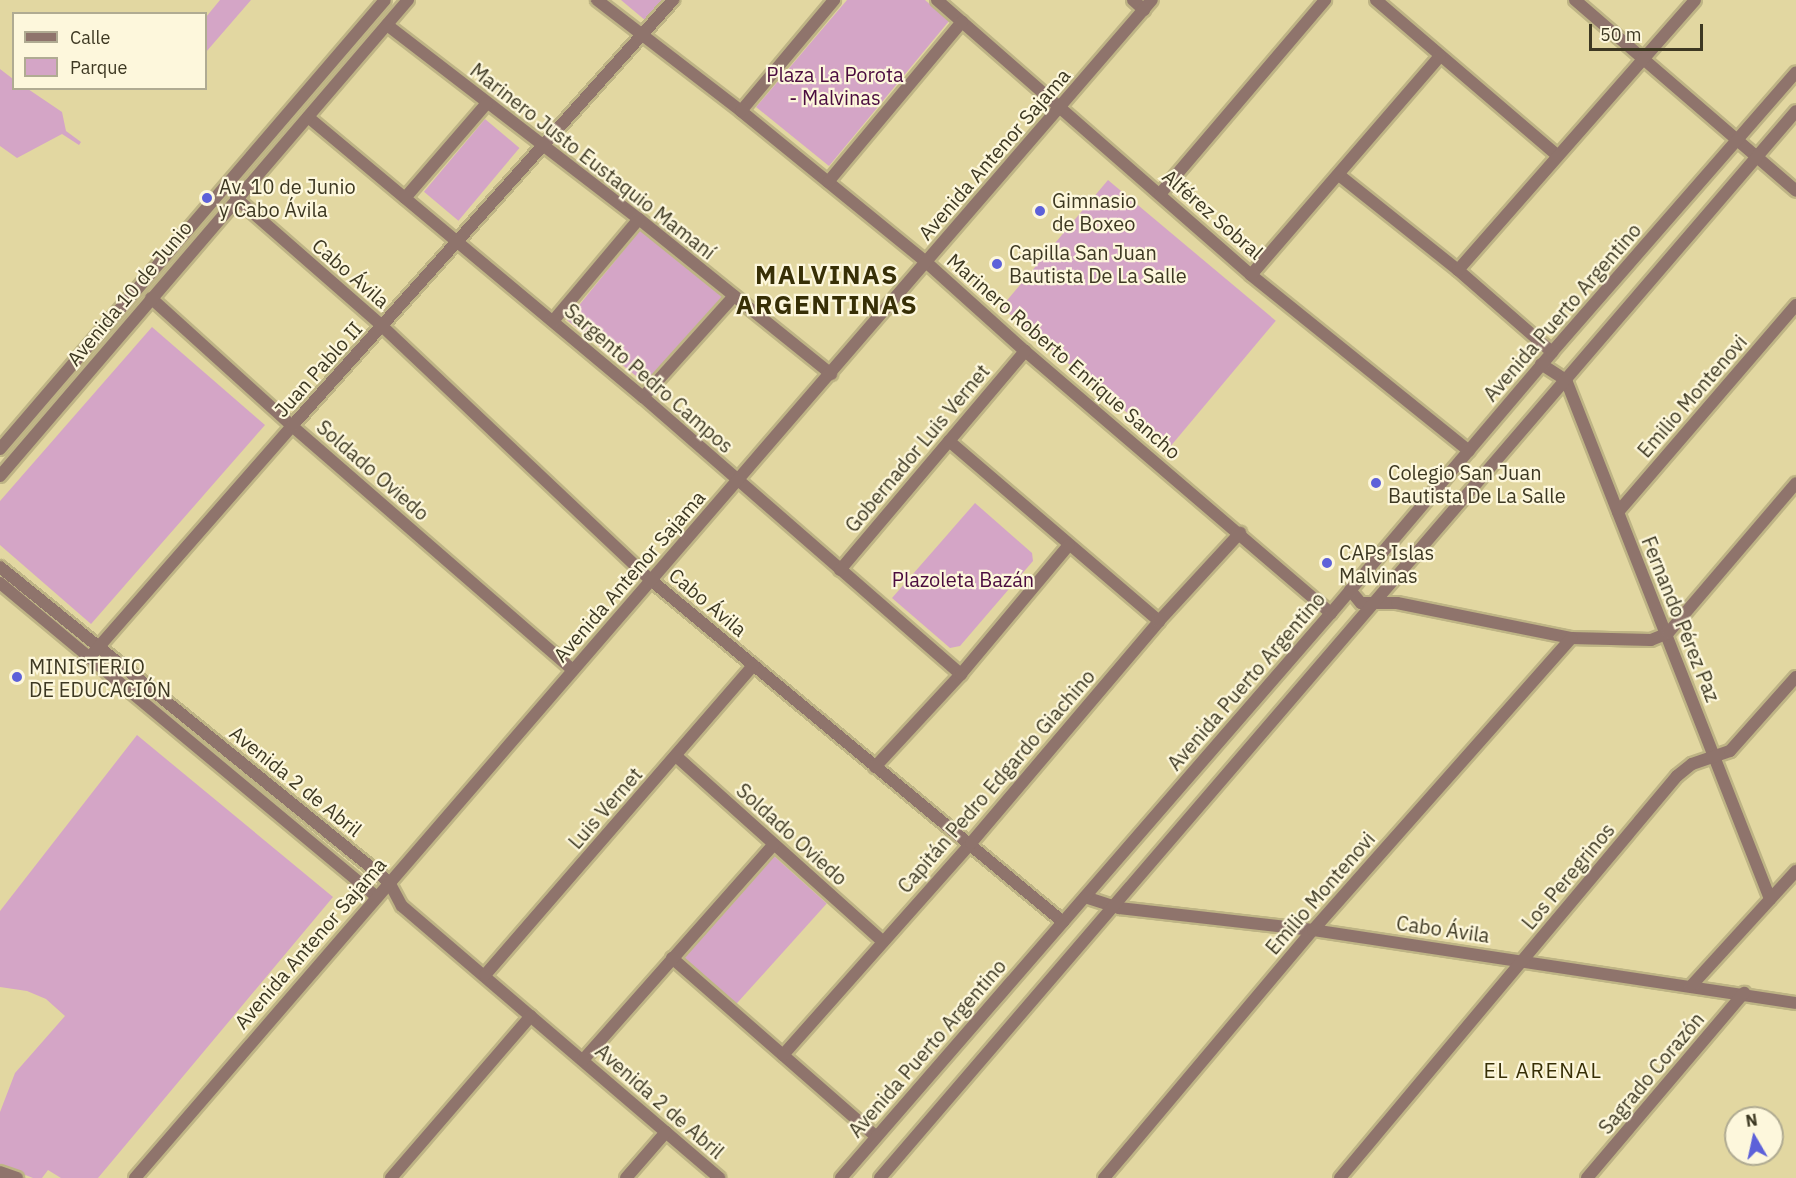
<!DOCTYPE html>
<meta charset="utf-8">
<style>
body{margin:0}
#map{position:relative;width:1796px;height:1178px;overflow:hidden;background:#e2d7a1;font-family:"IBM Plex Sans",sans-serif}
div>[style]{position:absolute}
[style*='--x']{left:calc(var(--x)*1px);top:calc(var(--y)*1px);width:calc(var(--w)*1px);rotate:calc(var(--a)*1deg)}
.green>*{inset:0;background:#d4a5c6;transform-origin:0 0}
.roads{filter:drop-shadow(2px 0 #beb485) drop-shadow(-2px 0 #beb485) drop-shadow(0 2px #beb485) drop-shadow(0 -2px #beb485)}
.minor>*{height:12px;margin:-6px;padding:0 6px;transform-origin:6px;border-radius:6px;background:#8f746c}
.tertiary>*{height:12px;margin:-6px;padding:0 6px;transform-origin:6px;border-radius:6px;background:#8f746c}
.dots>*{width:16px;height:16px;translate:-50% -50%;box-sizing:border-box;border:3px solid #fdf7dc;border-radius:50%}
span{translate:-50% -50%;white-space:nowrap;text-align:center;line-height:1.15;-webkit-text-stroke:4.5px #fdf7dc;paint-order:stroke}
.park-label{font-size:20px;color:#4b0c3f}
.street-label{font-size:20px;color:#3d3822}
.poi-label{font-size:20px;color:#3d3822}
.left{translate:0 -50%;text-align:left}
.neighbourhood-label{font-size:21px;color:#372f06;letter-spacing:1.5px}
.district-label{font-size:26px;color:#372f06;font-weight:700;letter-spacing:1.5px}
.legend{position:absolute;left:12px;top:12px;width:195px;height:78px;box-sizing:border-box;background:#fdf7dc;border:2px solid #b0ab92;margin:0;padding:8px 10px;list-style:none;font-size:18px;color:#3d3822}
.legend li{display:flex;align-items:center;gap:12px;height:30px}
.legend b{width:30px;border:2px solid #b0ab92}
.north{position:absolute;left:1724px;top:1106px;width:60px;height:60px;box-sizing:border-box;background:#fdf7dc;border:2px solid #b0ab92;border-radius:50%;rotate:351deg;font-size:16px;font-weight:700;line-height:24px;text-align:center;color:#3d3822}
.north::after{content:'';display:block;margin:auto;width:21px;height:27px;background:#5d61d9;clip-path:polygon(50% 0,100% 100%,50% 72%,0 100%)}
.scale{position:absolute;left:1589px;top:24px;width:114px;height:27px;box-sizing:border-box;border:3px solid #3d3822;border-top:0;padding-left:8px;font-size:18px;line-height:21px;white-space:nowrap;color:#3d3822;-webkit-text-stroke:4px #fdf7dc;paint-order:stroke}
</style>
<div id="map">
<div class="green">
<div style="clip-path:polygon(220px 0,251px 0,206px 52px,206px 17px)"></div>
<div style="clip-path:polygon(621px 0,665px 0,646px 21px)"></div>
<div style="clip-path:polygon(847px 0,925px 0,949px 21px,829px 166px,756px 107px)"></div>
<div style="clip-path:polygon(0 69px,13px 79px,14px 88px,28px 89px,62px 112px,66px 131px,81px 142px,79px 145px,62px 134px,17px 158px,0 146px)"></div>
<div style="left:485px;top:119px;width:45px;height:95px;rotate:40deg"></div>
<div style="left:1108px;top:180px;width:219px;height:166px;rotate:40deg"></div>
<div style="left:640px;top:230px;width:106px;height:116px;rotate:39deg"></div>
<div style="clip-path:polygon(152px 327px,265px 425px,91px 624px,0 545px,0 501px)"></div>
<div style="clip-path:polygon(975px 503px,1032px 553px,1033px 561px,960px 646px,950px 648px,892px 598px)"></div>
<div style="clip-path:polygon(137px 735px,333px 897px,98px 1178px,61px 1178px,48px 1170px,42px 1178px,33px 1178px,0 1165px,0 1112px,15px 1073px,65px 1016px,46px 999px,27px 991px,0 987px,0 911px)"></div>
<div style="left:774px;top:856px;width:71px;height:137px;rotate:42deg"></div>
</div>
<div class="roads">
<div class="minor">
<div style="--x:597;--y:0;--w:182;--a:37.6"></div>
<div style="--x:741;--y:111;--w:239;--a:39.2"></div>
<div style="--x:926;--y:262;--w:133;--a:42"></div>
<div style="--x:1025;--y:351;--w:403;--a:40.6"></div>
<div style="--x:937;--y:0;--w:417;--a:41.2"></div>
<div style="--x:1251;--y:275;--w:280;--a:38.9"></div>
<div style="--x:1133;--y:0;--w:15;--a:42"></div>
<div style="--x:1376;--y:0;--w:238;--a:40.6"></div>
<div style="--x:1575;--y:0;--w:292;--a:40.8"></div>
<div style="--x:387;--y:25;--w:318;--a:37.6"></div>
<div style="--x:639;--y:219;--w:247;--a:38.9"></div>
<div style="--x:741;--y:111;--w:145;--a:-50"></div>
<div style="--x:308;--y:117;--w:437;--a:39.9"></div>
<div style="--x:643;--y:397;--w:422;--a:41.1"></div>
<div style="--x:1339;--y:175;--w:152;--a:38.6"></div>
<div style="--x:1458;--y:270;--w:125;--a:41.1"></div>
<div style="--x:828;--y:182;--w:209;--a:-50.1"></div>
<div style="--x:1160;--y:194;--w:255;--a:-49.6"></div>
<div style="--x:236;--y:198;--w:194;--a:41.2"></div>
<div style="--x:382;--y:326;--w:371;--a:43.4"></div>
<div style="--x:652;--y:581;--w:534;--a:39.68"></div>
<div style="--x:405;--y:198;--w:125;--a:-49.2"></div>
<div style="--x:1458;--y:270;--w:359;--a:-48.7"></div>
<div style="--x:1251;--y:275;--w:289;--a:-49.2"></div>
<div style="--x:151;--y:298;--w:190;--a:42.2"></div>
<div style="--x:292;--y:426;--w:371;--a:41"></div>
<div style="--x:553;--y:321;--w:133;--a:-49.9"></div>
<div style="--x:1541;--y:364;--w:30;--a:33"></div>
<div style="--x:1566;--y:380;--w:558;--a:68.54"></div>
<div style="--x:643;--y:397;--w:136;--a:-48"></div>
<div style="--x:949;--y:441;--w:277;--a:40.6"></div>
<div style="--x:1618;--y:512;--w:273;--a:-49.3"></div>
<div style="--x:0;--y:567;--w:501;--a:39"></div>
<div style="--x:389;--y:882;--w:27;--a:62"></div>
<div style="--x:402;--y:906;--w:418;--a:40.6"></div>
<div style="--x:840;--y:570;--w:287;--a:-49.8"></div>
<div style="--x:0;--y:583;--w:489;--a:39.8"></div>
<div style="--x:1350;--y:590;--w:17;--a:50"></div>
<div style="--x:1361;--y:603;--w:36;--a:0"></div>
<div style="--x:1397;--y:603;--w:177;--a:11.4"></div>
<div style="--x:1571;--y:638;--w:80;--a:1.4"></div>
<div style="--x:1651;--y:640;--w:18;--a:-22"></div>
<div style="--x:1668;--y:633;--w:197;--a:-49.5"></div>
<div style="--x:89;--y:658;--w:308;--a:-48.8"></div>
<div style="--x:292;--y:426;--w:572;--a:-48.19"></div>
<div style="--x:676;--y:756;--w:277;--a:41.9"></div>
<div style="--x:875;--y:767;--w:127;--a:-47.2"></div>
<div style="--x:961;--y:674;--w:168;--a:-50.1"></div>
<div style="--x:1085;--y:897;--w:36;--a:18"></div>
<div style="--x:1119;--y:908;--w:195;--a:6.5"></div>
<div style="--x:1313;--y:930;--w:488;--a:8.6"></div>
<div style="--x:672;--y:958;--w:270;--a:41.2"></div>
<div style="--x:485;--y:975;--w:410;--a:-49.1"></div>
<div style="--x:1691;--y:986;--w:156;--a:-47.6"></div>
<div style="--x:783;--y:1055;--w:283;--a:-48.4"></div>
<div style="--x:971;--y:843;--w:291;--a:-49.7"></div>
<div style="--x:1159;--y:621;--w:120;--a:-47.4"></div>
<div style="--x:583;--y:1060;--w:287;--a:-48.5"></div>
<div style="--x:0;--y:1172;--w:18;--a:19"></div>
<div style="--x:135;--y:1178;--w:1556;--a:-49.2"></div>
<div style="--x:391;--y:1178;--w:214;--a:-49.2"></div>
<div style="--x:626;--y:1178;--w:61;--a:-49"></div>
<div style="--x:841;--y:1178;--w:748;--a:-49.07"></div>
<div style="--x:1331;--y:613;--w:342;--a:-49.7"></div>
<div style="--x:1552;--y:352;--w:371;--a:-48.9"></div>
<div style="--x:880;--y:1178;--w:1406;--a:-49.35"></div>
<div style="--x:1104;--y:1178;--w:324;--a:-49.9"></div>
<div style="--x:1313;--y:930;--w:390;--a:-48.5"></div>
<div style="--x:1340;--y:1178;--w:525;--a:-50.03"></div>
<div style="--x:1677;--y:776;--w:19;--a:-39"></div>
<div style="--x:1692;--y:764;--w:40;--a:-18.9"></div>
<div style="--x:1730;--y:751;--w:99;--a:-48.3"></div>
<div style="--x:1587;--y:1178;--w:243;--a:-49.7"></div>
</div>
<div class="tertiary">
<div style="--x:0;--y:449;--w:591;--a:-49.39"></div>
<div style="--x:0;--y:476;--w:627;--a:-49.4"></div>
</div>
</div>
<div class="dots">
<div style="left:207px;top:198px;background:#5d61d9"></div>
<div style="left:1040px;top:211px;background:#5d61d9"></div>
<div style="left:997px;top:264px;background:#5d61d9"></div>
<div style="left:1376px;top:483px;background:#5d61d9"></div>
<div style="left:1327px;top:563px;background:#5d61d9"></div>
<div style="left:17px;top:677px;background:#5d61d9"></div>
</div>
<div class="park-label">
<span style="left:835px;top:86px">Plaza La Porota<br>- Malvinas</span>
<span style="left:963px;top:579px">Plazoleta Bazán</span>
</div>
<div class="street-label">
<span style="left:994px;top:154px;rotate:-49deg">Avenida Antenor Sajama</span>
<span style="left:593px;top:161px;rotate:38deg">Marinero Justo Eustaquio Mamaní</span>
<span style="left:1213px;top:214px;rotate:41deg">Alférez Sobral</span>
<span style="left:351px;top:273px;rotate:41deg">Cabo Ávila</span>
<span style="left:129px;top:293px;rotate:-50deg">Avenida 10 de Junio</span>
<span style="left:1562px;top:312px;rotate:-49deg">Avenida Puerto Argentino</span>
<span style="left:1064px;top:356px;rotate:41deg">Marinero Roberto Enrique Sancho</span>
<span style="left:318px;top:369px;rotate:-48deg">Juan Pablo II</span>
<span style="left:649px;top:378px;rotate:41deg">Sargento Pedro Campos</span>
<span style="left:1692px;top:396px;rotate:-49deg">Emilio Montenovi</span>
<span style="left:917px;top:448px;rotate:-50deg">Gobernador Luis Vernet</span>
<span style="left:373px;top:470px;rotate:41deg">Soldado Oviedo</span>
<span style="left:629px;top:576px;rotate:-49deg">Avenida Antenor Sajama</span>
<span style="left:708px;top:602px;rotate:40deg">Cabo Ávila</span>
<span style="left:1681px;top:619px;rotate:68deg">Fernando Pérez Paz</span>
<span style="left:1246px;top:681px;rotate:-49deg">Avenida Puerto Argentino</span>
<span style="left:296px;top:781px;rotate:39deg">Avenida 2 de Abril</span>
<span style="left:996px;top:781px;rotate:-49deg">Capitán Pedro Edgardo Giachino</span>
<span style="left:605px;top:808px;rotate:-49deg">Luis Vernet</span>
<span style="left:792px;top:834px;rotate:42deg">Soldado Oviedo</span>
<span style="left:1568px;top:876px;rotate:-50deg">Los Peregrinos</span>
<span style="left:1320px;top:893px;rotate:-49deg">Emilio Montenovi</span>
<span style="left:1443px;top:929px;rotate:8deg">Cabo Ávila</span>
<span style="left:310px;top:943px;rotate:-49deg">Avenida Antenor Sajama</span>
<span style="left:927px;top:1048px;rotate:-49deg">Avenida Puerto Argentino</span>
<span style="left:1651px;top:1073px;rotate:-50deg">Sagrado Corazón</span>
<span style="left:660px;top:1101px;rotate:41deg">Avenida 2 de Abril</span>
</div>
<div class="poi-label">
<span class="left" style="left:219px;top:198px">Av. 10 de Junio<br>y Cabo Ávila</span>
<span class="left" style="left:1052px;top:212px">Gimnasio<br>de Boxeo</span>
<span class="left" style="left:1009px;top:264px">Capilla San Juan<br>Bautista De La Salle</span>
<span class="left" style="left:1388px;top:484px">Colegio San Juan<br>Bautista De La Salle</span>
<span class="left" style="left:1339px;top:564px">CAPs Islas<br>Malvinas</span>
<span class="left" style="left:29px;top:678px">MINISTERIO<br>DE EDUCACIÓN</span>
</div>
<div class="neighbourhood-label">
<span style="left:1543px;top:1070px">EL ARENAL</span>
</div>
<div class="district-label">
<span style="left:827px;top:290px">MALVINAS<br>ARGENTINAS</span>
</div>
<ul class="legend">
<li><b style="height:8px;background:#8f746c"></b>Calle</li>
<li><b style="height:16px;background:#d4a5c6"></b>Parque</li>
</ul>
<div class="north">N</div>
<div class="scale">50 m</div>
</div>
